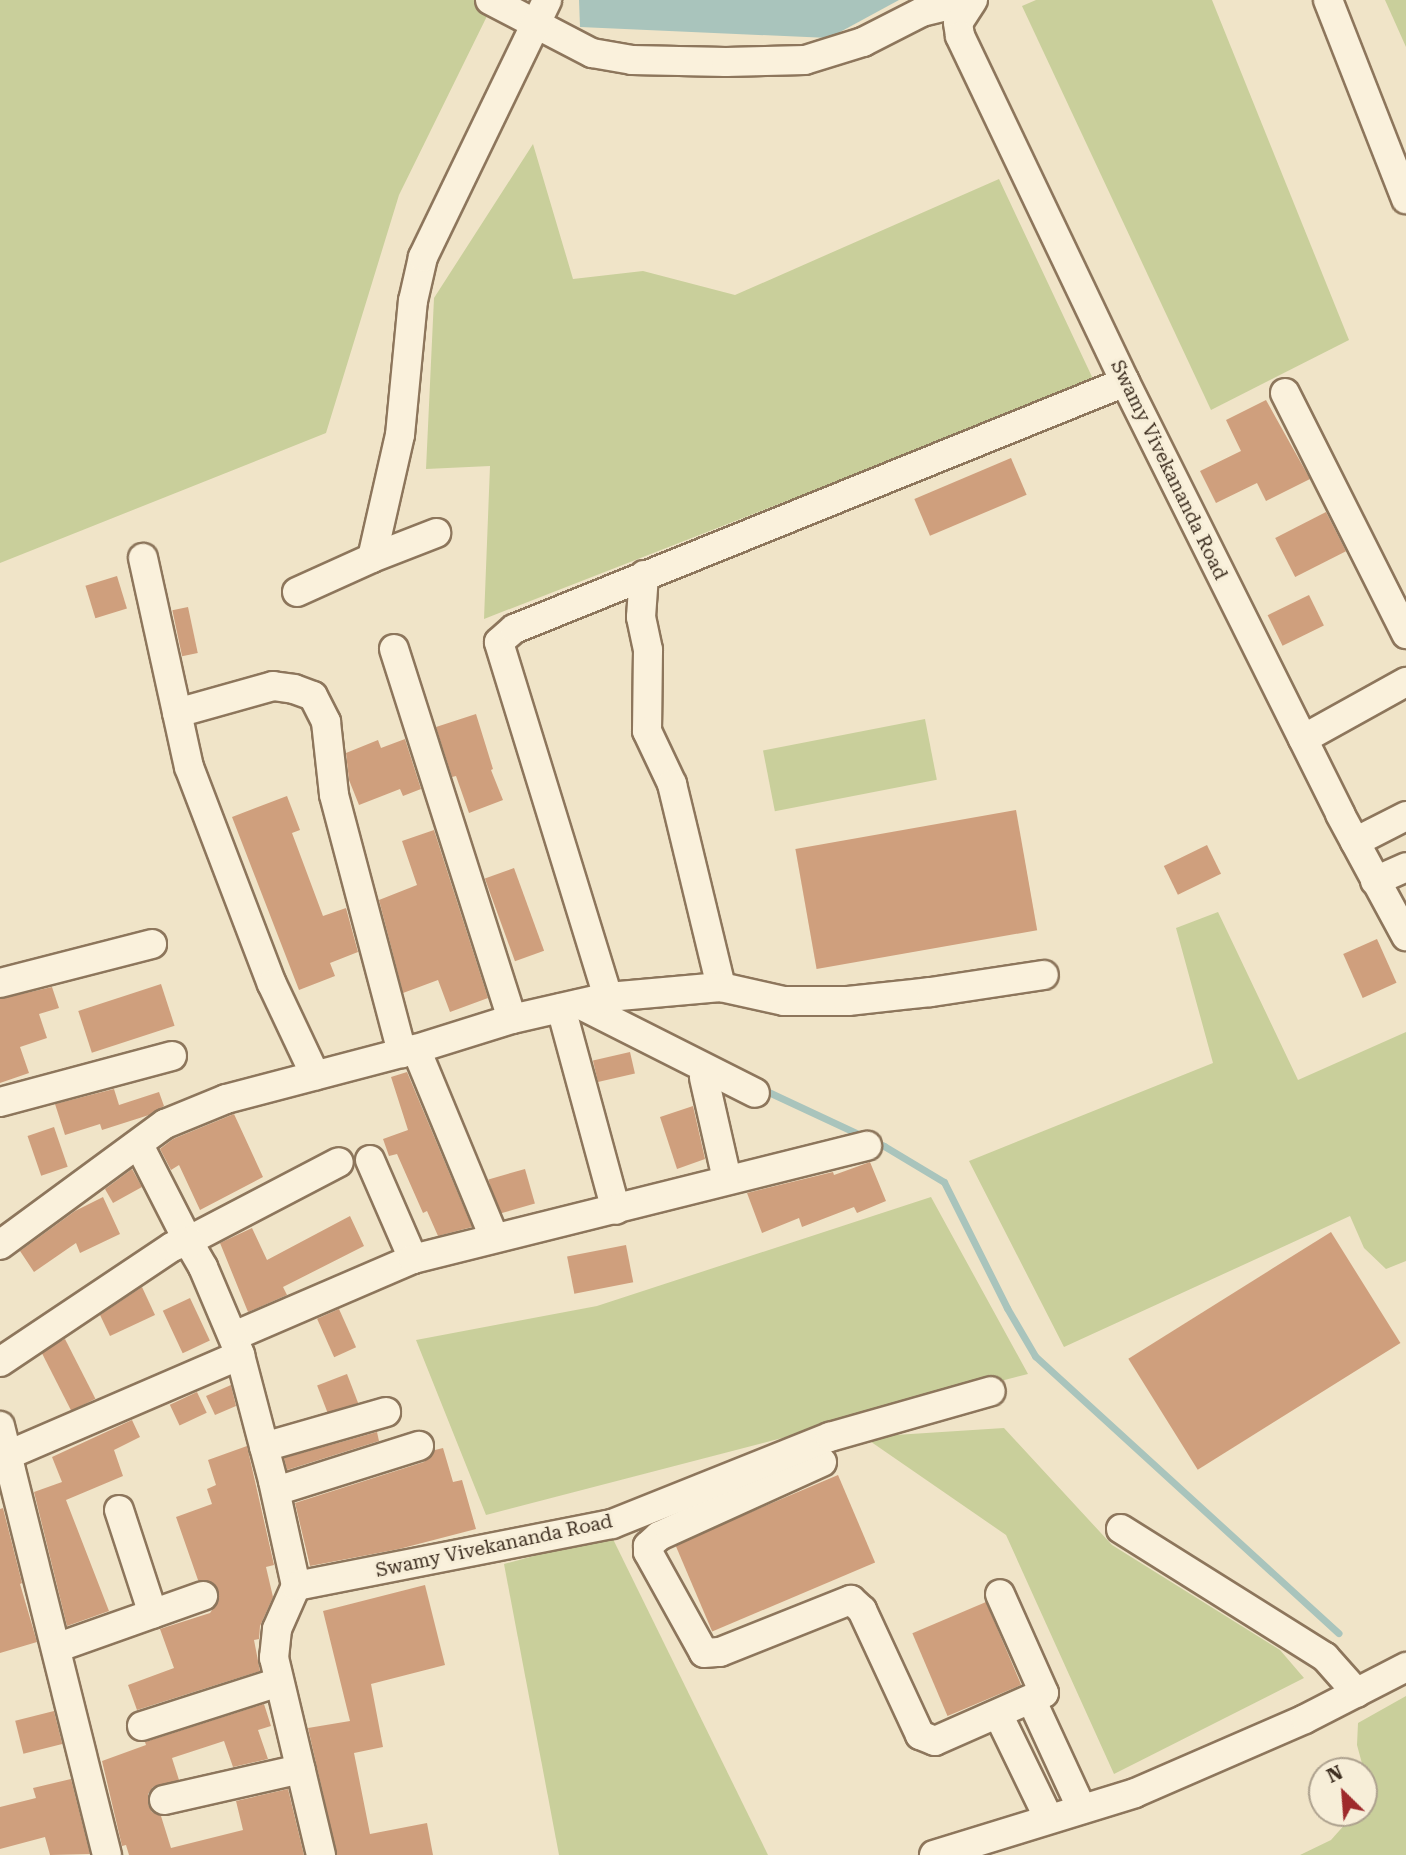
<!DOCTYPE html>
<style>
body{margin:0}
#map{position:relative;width:1406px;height:1855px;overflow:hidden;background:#f0e4c8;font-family:"Roboto Serif",serif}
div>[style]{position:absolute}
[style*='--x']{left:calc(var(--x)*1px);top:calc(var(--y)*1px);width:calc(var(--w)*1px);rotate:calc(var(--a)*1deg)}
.green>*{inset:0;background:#c9cf9b;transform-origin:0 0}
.water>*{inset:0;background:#a9c4bc}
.stream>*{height:7px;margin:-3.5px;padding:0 3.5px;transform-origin:3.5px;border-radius:3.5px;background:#a9c4bc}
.building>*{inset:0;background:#cf9f7d;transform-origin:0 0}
.roads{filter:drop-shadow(2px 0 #8d765c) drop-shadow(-2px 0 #8d765c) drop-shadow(0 2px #8d765c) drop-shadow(0 -2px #8d765c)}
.minor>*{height:28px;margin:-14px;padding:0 14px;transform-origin:14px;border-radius:14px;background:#faf1dc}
span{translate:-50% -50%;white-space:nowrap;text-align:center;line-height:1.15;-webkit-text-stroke:6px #f7eed8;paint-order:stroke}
.street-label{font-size:19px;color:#3d2e20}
.north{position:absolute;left:1308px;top:1757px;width:70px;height:70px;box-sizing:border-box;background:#f7eed8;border:2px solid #ada18e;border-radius:50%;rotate:335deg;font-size:19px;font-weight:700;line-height:28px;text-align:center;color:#3d2e20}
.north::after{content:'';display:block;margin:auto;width:24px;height:32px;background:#9e2a2b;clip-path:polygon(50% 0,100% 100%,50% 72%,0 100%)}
</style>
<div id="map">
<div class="green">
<div style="clip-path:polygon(0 0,479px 0,490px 10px,399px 195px,326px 433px,0 563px)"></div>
<div style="clip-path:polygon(1036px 0,1212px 0,1349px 340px,1211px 410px,1022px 6px)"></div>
<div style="clip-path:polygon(1385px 0,1406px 0,1406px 47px)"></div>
<div style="clip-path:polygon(533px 144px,573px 279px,643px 271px,735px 295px,999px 179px,1094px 381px,484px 619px,490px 466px,426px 469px,434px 298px)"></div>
<div style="left:925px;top:719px;width:62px;height:165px;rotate:79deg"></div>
<div style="clip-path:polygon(1218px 912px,1298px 1080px,1406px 1032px,1406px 1261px,1386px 1269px,1364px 1248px,1350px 1216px,1064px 1347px,969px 1161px,1213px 1063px,1176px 928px)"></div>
<div style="clip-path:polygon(931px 1197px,1028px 1374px,486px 1515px,416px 1340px,597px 1306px)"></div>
<div style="clip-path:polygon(1004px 1428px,1112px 1545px,1280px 1650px,1304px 1678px,1114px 1774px,1006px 1535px,864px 1437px)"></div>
<div style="clip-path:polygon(611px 1535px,768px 1855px,559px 1855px,504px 1564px)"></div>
<div style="clip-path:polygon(1406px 1696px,1406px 1855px,1300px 1855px,1331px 1840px,1355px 1813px,1364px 1813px,1364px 1771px,1357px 1745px,1358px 1723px)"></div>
</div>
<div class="water">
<div style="clip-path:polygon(579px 0,899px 0,829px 38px,580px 27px)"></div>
</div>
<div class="stream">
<div style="--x:762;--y:1089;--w:135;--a:25"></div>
<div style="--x:884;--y:1146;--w:70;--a:31"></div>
<div style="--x:944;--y:1182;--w:141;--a:63.4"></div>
<div style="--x:1007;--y:1308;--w:56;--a:59.7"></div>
<div style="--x:1035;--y:1356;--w:411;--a:42.4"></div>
</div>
<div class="building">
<div style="clip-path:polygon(1266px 400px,1310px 479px,1266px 501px,1257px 483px,1216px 503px,1200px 471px,1241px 451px,1226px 420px)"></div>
<div style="left:1011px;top:458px;width:40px;height:105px;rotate:67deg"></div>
<div style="left:1326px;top:512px;width:44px;height:57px;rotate:63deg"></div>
<div style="left:117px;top:576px;width:34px;height:33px;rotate:73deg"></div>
<div style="left:1309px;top:595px;width:34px;height:46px;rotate:64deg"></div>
<div style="left:188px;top:607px;width:47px;height:16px;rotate:78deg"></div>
<div style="clip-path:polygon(476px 714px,493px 769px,491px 770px,503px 800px,469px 813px,456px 776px,452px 777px,436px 727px)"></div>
<div style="clip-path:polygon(405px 739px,421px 789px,403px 796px,400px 789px,359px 805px,349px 780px,346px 753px,378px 740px,381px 748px)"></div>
<div style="clip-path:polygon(287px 796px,300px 830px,292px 833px,323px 916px,346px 908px,358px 952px,330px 963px,335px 976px,299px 990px,232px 817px)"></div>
<div style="left:1016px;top:810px;width:122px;height:224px;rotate:80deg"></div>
<div style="clip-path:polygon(434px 830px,488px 998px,450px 1012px,438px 980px,403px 993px,379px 900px,417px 885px,402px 841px)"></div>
<div style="left:1207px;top:845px;width:32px;height:48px;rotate:64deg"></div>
<div style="left:514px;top:868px;width:88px;height:31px;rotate:70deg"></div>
<div style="left:1377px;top:939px;width:48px;height:37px;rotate:66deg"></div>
<div style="left:161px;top:984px;width:44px;height:87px;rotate:72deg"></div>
<div style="clip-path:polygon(52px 987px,59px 1008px,39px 1014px,47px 1038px,20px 1047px,29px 1073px,0 1083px,0 999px)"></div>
<div style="left:630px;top:1052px;width:22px;height:38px;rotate:77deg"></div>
<div style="clip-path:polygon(407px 1072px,472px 1227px,438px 1236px,427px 1211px,423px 1213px,397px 1154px,389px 1156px,383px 1139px,408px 1130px,391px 1077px)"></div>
<div style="clip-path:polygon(114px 1089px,119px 1105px,159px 1092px,164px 1106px,149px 1115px,102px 1130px,100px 1124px,65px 1135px,55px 1104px)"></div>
<div style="clip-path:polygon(693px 1106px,705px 1159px,677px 1169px,660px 1117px)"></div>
<div style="clip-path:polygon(234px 1114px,263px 1177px,200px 1210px,179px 1165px,171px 1170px,160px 1149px,173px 1139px)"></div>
<div style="left:54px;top:1127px;width:42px;height:28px;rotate:71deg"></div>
<div style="clip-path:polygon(870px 1162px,886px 1201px,857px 1213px,854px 1207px,802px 1227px,799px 1218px,762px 1233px,747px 1193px,833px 1172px,834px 1175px)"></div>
<div style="clip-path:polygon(132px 1169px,142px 1187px,113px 1203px,105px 1189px)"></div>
<div style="left:525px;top:1169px;width:36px;height:38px;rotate:74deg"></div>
<div style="clip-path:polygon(103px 1197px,120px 1234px,80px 1253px,76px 1243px,34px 1272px,20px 1251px,75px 1211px)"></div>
<div style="clip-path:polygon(350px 1216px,364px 1246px,283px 1287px,287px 1295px,248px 1312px,220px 1243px,252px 1228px,267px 1260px)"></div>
<div style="left:1331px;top:1232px;width:131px;height:239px;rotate:58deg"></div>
<div style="left:626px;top:1245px;width:38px;height:60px;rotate:79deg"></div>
<div style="clip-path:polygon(142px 1287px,155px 1315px,110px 1336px,100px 1315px)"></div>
<div style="left:190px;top:1298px;width:47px;height:30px;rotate:65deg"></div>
<div style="left:339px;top:1309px;width:42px;height:24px;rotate:66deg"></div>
<div style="left:65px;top:1339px;width:67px;height:27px;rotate:63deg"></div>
<div style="left:347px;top:1374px;width:31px;height:32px;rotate:69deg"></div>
<div style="clip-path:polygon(231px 1385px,236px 1406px,215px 1415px,206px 1396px)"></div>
<div style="left:197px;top:1392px;width:23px;height:30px;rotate:65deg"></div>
<div style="clip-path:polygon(132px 1420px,140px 1437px,114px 1450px,123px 1476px,66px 1500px,109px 1611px,67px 1626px,34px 1492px,62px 1482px,52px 1457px)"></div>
<div style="clip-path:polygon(377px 1432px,379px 1441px,287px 1470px,284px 1458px)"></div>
<div style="clip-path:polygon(247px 1446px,274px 1565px,266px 1567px,273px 1597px,260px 1626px,259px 1639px,254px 1640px,260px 1671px,137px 1710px,128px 1685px,174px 1668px,160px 1629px,210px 1613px,219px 1600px,214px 1584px,198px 1580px,176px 1517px,212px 1504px,207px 1489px,216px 1485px,208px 1460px)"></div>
<div style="clip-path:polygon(443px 1448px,453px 1482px,462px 1480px,476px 1529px,399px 1549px,310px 1566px,295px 1503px,424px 1462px,435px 1450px)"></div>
<div style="left:838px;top:1475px;width:95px;height:177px;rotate:67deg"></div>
<div style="clip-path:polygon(3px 1508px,22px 1583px,20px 1584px,37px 1642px,0 1653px,0 1509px)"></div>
<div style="clip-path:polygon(425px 1585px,445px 1665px,371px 1684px,383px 1747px,354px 1753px,370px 1834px,427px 1823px,433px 1855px,337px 1855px,308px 1728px,350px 1721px,323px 1611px)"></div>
<div style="left:986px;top:1602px;width:90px;height:80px;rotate:67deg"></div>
<div style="clip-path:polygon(264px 1704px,271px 1726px,258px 1730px,268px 1759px,233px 1767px,224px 1741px,172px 1758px,179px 1780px,153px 1787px,148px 1794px,148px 1804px,152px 1812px,161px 1816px,171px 1848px,243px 1830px,236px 1801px,288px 1789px,304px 1855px,129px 1855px,126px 1845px,122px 1846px,102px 1761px,146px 1745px,145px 1742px)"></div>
<div style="left:54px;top:1711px;width:34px;height:40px;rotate:76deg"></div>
<div style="clip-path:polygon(71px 1779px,90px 1854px,50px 1855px,45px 1837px,0 1849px,0 1807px,36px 1798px,33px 1788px)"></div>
</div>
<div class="roads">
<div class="minor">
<div style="--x:490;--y:0;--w:115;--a:27.5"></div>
<div style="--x:592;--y:53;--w:41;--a:9.9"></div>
<div style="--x:632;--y:60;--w:94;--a:1.2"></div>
<div style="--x:726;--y:62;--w:79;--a:-1.5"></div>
<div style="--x:805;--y:60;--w:61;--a:-17.2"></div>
<div style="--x:863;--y:42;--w:66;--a:-27"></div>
<div style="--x:922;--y:12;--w:50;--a:-13.8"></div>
<div style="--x:973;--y:0;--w:27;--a:123"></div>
<div style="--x:958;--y:23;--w:13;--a:81"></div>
<div style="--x:960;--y:36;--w:383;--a:64.5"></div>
<div style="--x:1125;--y:382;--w:483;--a:63.5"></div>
<div style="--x:1340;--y:814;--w:139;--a:61.6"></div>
<div style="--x:1328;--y:0;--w:214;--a:68.6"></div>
<div style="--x:1285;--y:393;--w:270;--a:63.3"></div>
<div style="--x:143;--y:558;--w:214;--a:77.6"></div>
<div style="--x:189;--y:767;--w:232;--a:69.1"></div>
<div style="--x:272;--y:984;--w:101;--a:64.7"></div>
<div style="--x:372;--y:558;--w:69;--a:-21.3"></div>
<div style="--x:644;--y:575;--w:42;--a:94.1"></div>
<div style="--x:641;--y:617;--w:34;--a:78"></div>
<div style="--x:648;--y:650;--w:81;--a:90.7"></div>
<div style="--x:647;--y:731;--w:59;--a:64.7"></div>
<div style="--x:672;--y:784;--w:209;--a:76.4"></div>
<div style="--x:297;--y:592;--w:82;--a:-24.4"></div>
<div style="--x:372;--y:558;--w:126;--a:-77.2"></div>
<div style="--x:400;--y:435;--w:135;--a:-84.5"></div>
<div style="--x:413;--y:301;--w:45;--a:-77.2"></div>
<div style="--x:423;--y:257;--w:285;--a:-64.2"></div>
<div style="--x:394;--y:649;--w:388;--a:72.3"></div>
<div style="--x:177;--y:713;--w:100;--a:-15.7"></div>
<div style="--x:273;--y:686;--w:21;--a:8"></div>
<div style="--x:294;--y:689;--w:20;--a:20"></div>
<div style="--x:313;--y:696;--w:29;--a:63"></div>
<div style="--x:326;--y:722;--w:73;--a:83.7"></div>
<div style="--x:334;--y:795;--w:267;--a:75.2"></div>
<div style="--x:1303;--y:739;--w:118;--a:-29"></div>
<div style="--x:1355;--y:842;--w:57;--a:-27"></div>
<div style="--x:1375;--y:881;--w:34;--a:-24"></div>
<div style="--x:0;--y:983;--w:157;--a:-14.4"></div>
<div style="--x:608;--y:997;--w:371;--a:-107.1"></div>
<div style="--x:499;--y:642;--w:20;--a:-41"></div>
<div style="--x:514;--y:629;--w:659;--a:-22.01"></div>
<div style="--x:579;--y:1004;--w:197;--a:26.8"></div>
<div style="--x:561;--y:1008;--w:209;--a:74.8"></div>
<div style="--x:416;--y:1049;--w:204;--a:67.5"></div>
<div style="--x:704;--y:1078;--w:104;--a:77.2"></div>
<div style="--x:0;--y:1102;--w:178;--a:-15"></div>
<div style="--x:139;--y:1145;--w:108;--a:63"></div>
<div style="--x:188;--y:1241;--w:170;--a:-27.6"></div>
<div style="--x:370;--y:1160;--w:108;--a:66.5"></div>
<div style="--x:0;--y:1245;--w:205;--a:-36.3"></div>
<div style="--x:165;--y:1124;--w:66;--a:-22.3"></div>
<div style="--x:226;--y:1099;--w:196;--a:-14.7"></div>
<div style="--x:416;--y:1049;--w:101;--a:-17.4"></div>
<div style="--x:512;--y:1019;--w:98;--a:-12.9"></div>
<div style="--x:608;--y:997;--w:113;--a:-5.1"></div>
<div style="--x:721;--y:987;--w:65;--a:12.5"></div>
<div style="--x:784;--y:1001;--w:64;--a:0"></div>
<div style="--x:848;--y:1001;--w:83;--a:-6.2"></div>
<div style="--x:931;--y:992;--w:114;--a:-8.6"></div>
<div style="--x:234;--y:1336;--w:195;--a:-23.3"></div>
<div style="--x:413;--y:1259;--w:468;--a:-14"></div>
<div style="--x:0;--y:1362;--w:207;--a:-33.8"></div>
<div style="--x:172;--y:1247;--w:17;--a:-21"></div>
<div style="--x:188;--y:1241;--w:30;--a:60"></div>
<div style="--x:203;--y:1267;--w:92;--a:67"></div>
<div style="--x:0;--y:1426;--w:442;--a:76"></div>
<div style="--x:264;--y:1447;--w:127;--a:-16"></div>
<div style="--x:8;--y:1455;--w:253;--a:-23.3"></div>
<div style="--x:240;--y:1355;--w:130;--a:75.3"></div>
<div style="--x:273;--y:1481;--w:107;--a:77.6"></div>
<div style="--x:822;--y:1462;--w:179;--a:155.6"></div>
<div style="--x:659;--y:1536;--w:15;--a:138"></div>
<div style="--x:648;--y:1546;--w:6;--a:90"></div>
<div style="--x:648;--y:1552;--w:115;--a:61"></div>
<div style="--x:704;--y:1653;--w:16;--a:-4"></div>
<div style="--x:720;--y:1652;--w:141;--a:-21.7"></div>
<div style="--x:851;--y:1600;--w:15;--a:42"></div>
<div style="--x:862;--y:1610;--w:138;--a:65.1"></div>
<div style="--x:920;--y:1735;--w:16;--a:22"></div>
<div style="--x:935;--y:1741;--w:119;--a:-23.8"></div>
<div style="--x:1044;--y:1693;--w:108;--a:-114"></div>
<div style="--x:276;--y:1491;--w:150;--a:-17.5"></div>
<div style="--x:119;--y:1510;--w:109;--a:71.9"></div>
<div style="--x:1121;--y:1529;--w:241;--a:32.1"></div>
<div style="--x:1325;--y:1657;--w:48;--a:48.4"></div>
<div style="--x:56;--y:1648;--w:156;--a:-19.5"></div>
<div style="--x:1032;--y:1701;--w:119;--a:65.2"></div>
<div style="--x:999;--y:1716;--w:114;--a:64.1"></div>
<div style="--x:142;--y:1726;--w:144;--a:-17.8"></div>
<div style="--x:164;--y:1800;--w:140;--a:-12.8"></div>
<div style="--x:321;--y:1855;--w:203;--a:-103.4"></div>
<div style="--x:274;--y:1658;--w:29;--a:-84"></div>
<div style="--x:277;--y:1629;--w:47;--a:-66.2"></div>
<div style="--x:296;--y:1586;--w:322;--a:-11.1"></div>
<div style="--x:612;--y:1524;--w:235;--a:-21.8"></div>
<div style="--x:830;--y:1437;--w:167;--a:-15.9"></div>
<div style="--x:934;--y:1855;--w:210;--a:-17.1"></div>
<div style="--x:1135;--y:1793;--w:185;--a:-23.5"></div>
<div style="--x:1305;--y:1719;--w:114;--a:-27.2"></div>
</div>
</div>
<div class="street-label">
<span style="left:1169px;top:470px;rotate:64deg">Swamy Vivekananda Road</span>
<span style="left:494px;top:1546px;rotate:-12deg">Swamy Vivekananda Road</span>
</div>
<div class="north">N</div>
</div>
